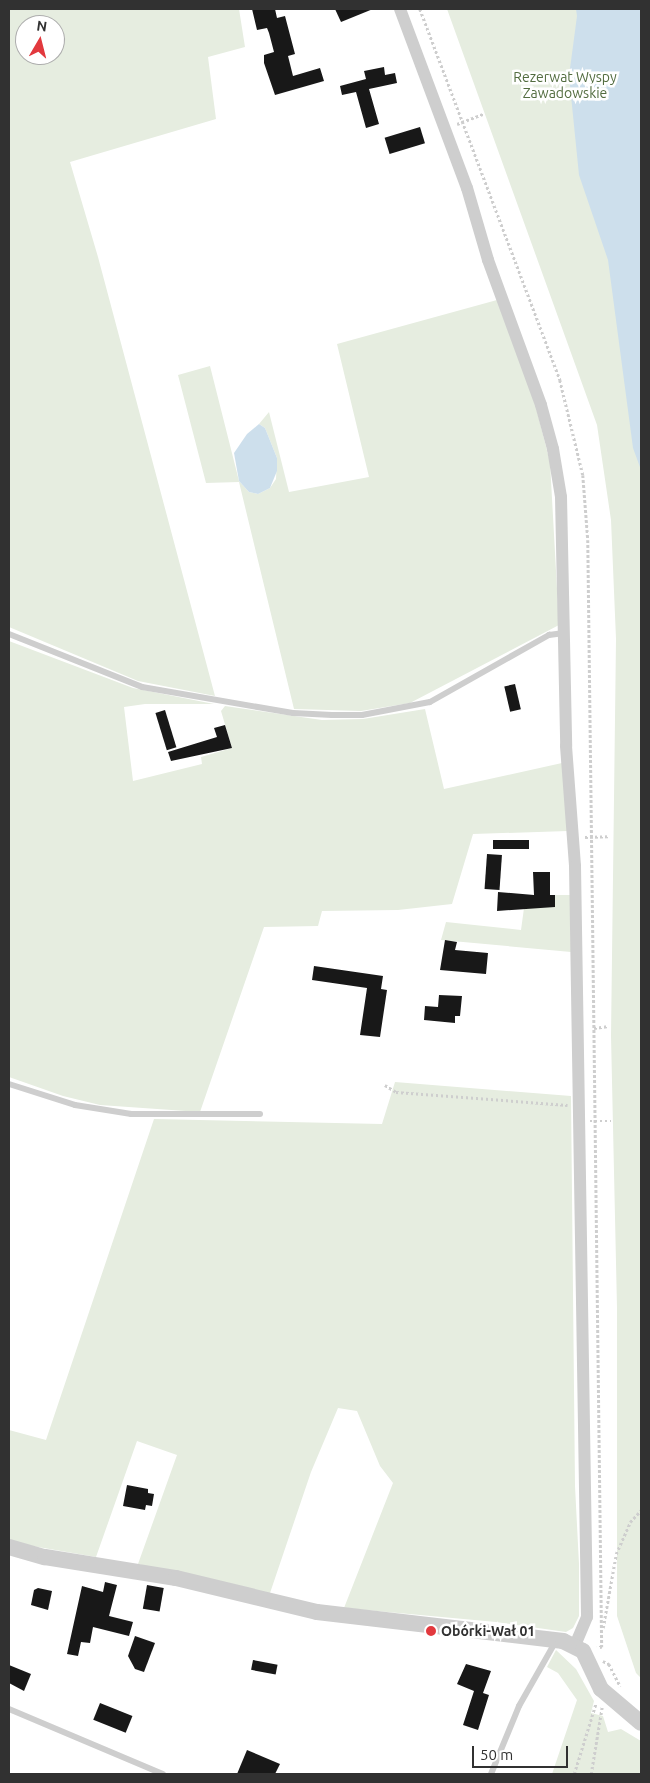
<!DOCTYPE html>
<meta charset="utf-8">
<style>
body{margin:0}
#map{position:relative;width:650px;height:1783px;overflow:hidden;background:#fff;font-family:Ubuntu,sans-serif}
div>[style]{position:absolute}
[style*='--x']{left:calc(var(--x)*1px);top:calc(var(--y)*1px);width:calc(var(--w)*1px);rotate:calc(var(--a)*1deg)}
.green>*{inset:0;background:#e6ede0}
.water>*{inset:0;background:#cddfec}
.building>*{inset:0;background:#181818;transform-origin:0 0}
.path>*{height:2.5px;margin-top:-1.25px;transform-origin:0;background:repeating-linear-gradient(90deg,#cecece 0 2.5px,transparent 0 5px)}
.service>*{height:6px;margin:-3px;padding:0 3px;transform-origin:3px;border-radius:3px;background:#cecece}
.minor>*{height:12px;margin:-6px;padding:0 6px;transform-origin:6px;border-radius:6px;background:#cecece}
.tertiary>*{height:16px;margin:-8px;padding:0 8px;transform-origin:8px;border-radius:8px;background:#cecece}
.dots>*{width:14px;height:14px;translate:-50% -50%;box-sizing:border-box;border:2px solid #fff;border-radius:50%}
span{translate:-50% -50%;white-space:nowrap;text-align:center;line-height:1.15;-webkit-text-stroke:5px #fff;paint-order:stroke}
.park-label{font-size:14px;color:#526c3f}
.poi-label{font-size:14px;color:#313131;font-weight:700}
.left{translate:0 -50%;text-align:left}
.frame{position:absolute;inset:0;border:10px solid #313131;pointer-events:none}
.north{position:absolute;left:15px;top:15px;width:50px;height:50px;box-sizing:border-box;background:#fff;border:1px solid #adadad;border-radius:50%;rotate:8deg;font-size:14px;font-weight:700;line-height:20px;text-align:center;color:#313131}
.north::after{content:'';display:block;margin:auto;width:18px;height:22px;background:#e2393e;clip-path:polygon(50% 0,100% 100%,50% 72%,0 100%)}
.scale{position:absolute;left:472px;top:1746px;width:96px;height:22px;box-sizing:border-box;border:2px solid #313131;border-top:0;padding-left:6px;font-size:15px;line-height:18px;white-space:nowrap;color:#313131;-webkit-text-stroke:4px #fff;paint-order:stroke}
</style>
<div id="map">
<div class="green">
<div style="clip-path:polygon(evenodd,9px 9px,239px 9px,245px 47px,208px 57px,216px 119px,70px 162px,98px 257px,215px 696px,138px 681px,9px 627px,9px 9px,25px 25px,55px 25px,55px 55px,25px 55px,25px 25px)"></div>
<div style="clip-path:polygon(447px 9px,641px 9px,641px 1678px,636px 1673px,617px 1616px,617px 1308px,611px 1036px,616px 639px,611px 520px,597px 425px)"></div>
<div style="clip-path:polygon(497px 300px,534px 400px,550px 462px,559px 625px,410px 703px,361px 711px,294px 709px,239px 482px,206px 483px,178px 375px,210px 366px,239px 481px,249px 492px,258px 494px,270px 488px,276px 479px,277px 458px,265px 428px,259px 424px,269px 412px,289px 492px,369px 477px,337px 344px)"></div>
<div style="clip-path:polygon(9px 641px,133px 688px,214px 704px,145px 704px,124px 707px,133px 781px,202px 764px,201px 757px,232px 748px,221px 711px,225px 706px,322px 720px,363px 719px,425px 709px,444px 789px,562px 763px,568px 831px,473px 834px,452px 904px,398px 910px,322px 911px,318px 926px,264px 927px,200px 1112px,100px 1105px,63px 1096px,9px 1077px)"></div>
<div style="clip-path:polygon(550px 895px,570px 895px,571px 952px,441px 940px,446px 922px,521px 930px,524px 908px)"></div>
<div style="clip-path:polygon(395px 1082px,571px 1096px,575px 1486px,579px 1564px,579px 1616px,573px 1628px,566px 1632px,496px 1622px,344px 1608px,393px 1483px,380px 1466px,357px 1411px,338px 1408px,311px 1472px,269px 1596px,138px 1564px,177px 1455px,137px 1441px,96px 1557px,9px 1542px,9px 1430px,46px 1440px,154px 1119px,382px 1124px)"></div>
<div style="clip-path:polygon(556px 1650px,576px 1669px,594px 1701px,591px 1713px,603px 1716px,608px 1732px,621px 1729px,641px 1741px,641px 1774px,552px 1774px,577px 1700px,558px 1673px,547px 1667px)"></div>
</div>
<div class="water">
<div style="clip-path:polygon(576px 9px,641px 9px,641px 470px,633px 448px,608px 260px,579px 175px,569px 76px,577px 16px)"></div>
<div style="clip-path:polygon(259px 424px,265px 428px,277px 458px,277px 471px,270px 488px,258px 494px,249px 492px,239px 481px,234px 453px,247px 434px)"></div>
</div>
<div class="building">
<div style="clip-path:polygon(252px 9px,275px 9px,277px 18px,285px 16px,295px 54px,288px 56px,293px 76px,320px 68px,324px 81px,275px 95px,264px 63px,264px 55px,274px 52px,269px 33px,267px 28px,257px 30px)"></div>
<div style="clip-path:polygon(335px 9px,373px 9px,341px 22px)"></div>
<div style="clip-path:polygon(384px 67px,385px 75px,395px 73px,397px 83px,369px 89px,379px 124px,366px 128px,356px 92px,342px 95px,340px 86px,366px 79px,364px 71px)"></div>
<div style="left:420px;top:127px;width:17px;height:37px;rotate:73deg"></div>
<div style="left:515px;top:684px;width:26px;height:11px;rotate:77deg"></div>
<div style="left:165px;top:710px;width:39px;height:10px;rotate:73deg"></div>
<div style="clip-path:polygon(225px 725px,232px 748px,171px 761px,168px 752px,217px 737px,214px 728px)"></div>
<div style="left:529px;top:840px;width:9px;height:36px;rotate:90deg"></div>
<div style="left:487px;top:854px;width:15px;height:35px;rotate:4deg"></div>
<div style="clip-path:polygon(533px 872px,550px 872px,550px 895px,555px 895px,555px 907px,497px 911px,498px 892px,534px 895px)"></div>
<div style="clip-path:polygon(445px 940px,457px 942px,455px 950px,488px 953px,486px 974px,440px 970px)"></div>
<div style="clip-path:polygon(314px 966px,383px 976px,381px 989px,387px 990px,380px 1037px,360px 1035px,367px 988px,312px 980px)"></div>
<div style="clip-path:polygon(439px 995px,462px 996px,460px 1016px,455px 1016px,455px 1023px,424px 1020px,425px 1006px,438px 1007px)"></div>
<div style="clip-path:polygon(127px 1485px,148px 1489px,148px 1493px,154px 1494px,152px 1506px,146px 1505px,145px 1510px,123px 1506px)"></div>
<div style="clip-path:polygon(105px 1582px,117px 1585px,109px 1616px,133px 1622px,129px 1636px,93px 1627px,90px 1643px,81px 1642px,78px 1656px,67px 1654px,82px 1586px,103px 1592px)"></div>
<div style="left:147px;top:1585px;width:17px;height:24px;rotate:10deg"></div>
<div style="clip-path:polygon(38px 1588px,52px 1591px,48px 1610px,31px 1605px,34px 1590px)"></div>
<div style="clip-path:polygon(135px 1636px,155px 1643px,144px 1672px,135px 1669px,128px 1656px)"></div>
<div style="left:253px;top:1660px;width:25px;height:10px;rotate:11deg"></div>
<div style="clip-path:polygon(466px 1664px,491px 1671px,483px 1693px,489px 1695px,478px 1730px,463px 1725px,474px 1691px,457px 1684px)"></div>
<div style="clip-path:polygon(9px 1665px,31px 1674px,24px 1691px,9px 1683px)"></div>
<div style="left:100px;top:1703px;width:35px;height:18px;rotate:22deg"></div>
<div style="clip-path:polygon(247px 1750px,280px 1764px,275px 1774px,237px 1774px)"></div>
</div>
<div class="path">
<div style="--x:420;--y:9;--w:397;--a:69.3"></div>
<div style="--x:560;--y:380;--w:98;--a:76.4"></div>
<div style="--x:583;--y:475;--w:65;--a:85.6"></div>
<div style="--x:588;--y:540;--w:1107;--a:89.28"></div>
<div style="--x:602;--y:1647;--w:5;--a:169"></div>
<div style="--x:457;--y:124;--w:28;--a:-21"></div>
<div style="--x:585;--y:837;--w:24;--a:-2"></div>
<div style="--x:594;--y:1028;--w:15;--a:-8"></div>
<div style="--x:385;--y:1085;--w:13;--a:32"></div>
<div style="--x:396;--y:1092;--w:172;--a:4.3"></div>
<div style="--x:590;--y:1121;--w:21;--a:0"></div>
<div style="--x:603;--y:1628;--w:75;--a:-80"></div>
<div style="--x:616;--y:1554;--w:35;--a:-66"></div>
<div style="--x:630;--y:1522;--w:16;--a:-47"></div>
<div style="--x:603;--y:1661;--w:7;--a:27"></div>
<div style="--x:609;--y:1664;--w:25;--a:63"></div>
<div style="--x:574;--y:1774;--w:74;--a:-72.8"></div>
<div style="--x:591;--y:1774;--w:68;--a:-80.7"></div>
</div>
<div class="service">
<div style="--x:9;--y:634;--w:143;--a:21.7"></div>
<div style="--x:142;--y:687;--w:153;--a:9.8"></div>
<div style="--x:293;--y:713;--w:39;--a:3"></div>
<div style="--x:332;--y:715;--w:30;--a:0"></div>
<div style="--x:362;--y:715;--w:69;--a:-10.8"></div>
<div style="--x:430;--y:702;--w:137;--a:-29.4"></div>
<div style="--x:549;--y:635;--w:15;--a:-8"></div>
<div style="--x:9;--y:1084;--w:69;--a:17.7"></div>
<div style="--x:75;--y:1105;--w:57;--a:9.1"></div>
<div style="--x:131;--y:1114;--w:129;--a:0"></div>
<div style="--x:9;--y:1709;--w:167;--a:22.9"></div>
<div style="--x:491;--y:1774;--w:74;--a:-67.6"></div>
<div style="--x:519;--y:1706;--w:75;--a:-60.4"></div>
</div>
<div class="minor">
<div style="--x:400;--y:9;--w:191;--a:69.5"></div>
<div style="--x:467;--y:188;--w:75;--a:73.7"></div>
<div style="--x:488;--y:260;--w:154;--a:69.9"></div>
<div style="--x:541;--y:405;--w:46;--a:74.7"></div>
<div style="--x:553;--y:449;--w:49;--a:80.5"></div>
<div style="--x:561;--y:497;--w:249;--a:88.8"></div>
<div style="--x:566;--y:746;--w:120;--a:85.7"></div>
<div style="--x:575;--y:866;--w:751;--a:89.08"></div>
<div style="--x:587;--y:1617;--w:30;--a:113"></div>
</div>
<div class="tertiary">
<div style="--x:9;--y:1547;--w:37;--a:16"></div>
<div style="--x:45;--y:1557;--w:133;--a:9.1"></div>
<div style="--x:176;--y:1578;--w:145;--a:13.6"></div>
<div style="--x:317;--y:1612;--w:248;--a:6.7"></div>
<div style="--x:563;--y:1641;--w:22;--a:27"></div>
<div style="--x:583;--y:1651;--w:42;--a:64.7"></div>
<div style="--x:601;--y:1689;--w:52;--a:40.4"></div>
</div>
<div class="dots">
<div style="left:431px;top:1631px;background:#e2393e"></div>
</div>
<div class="park-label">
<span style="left:565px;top:85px">Rezerwat Wyspy<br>Zawadowskie</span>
</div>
<div class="poi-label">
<span class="left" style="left:441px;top:1631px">Obórki-Wał 01</span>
</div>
<div class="frame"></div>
<div class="north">N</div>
<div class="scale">50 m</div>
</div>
